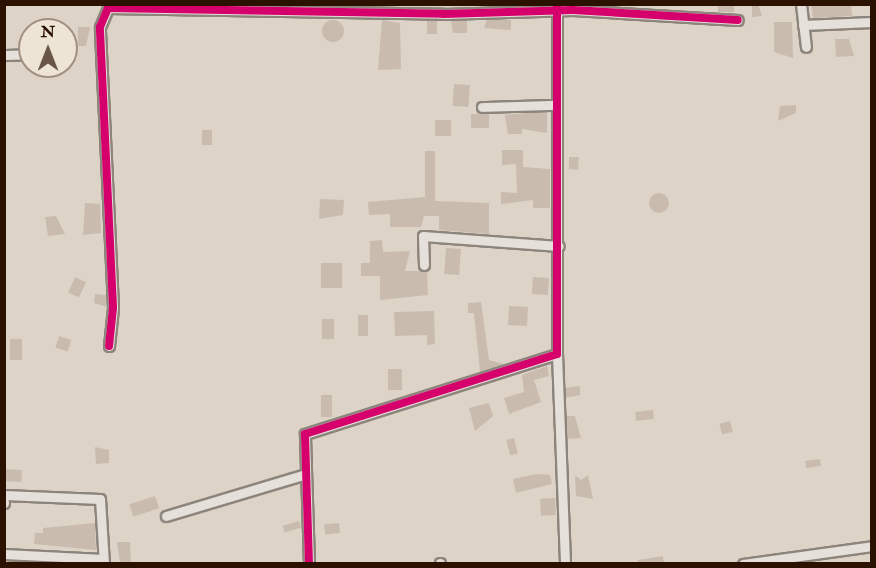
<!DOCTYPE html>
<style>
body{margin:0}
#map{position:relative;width:876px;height:568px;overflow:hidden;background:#ddd4c7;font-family:"IM FELL Double Pica",serif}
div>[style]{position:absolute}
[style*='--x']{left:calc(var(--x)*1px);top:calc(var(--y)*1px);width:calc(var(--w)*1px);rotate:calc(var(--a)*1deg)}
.building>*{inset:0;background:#cabbaf;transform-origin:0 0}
.round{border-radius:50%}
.roads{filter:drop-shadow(2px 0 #8d857c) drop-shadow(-2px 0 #8d857c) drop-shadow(0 2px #8d857c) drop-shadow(0 -2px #8d857c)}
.minor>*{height:9px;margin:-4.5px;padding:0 4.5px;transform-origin:4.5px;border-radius:4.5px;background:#e5e0da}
.cycleway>*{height:8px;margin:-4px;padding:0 4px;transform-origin:4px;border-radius:4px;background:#d6006c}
span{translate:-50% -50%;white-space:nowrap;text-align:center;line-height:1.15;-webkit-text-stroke:5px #eee4d5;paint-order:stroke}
.frame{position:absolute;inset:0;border:6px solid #2b1100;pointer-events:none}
.north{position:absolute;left:18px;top:18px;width:60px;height:60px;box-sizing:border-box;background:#eee4d5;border:2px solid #a09080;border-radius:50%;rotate:0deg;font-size:16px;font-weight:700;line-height:24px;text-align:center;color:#2b1100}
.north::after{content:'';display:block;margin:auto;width:21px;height:27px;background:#695546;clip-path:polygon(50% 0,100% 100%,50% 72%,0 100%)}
</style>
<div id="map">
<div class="building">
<div style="left:718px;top:4px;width:16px;height:8px"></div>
<div style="clip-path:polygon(758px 4px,762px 16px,752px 17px,752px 5px)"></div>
<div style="clip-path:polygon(811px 4px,851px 4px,852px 16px,813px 18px)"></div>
<div style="clip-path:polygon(487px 19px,511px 20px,511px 30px,484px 28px)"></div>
<div style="clip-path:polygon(382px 20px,400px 23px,401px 69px,378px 70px)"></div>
<div style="clip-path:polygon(467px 20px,467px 33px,453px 33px,451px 21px)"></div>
<div class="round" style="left:322px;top:20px;width:22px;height:22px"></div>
<div style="left:427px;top:21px;width:10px;height:13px"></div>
<div style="clip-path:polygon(774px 22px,792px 22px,793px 58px,774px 52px)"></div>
<div style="clip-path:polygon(78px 27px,90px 27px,86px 46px,78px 46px)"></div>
<div style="clip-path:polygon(835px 39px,849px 39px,854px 56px,836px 57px)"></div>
<div style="left:454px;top:84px;width:16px;height:22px;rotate:4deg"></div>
<div style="clip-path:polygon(796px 105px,796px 113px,778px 121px,780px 106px)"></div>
<div style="clip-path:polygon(537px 112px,547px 112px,547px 133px,522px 129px,522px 134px,508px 134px,505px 115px)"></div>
<div style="left:471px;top:114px;width:18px;height:14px"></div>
<div style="left:435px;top:120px;width:16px;height:16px"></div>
<div style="left:202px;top:130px;width:10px;height:15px"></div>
<div style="clip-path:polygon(502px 150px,523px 150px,523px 167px,550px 169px,550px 208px,533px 208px,533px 200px,501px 204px,501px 192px,517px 193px,516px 164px,502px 165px)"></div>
<div style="clip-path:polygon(425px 151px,435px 151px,435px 201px,489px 203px,489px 234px,439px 230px,439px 216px,424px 216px,421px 227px,390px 227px,390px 214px,369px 215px,368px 202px,425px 197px)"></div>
<div style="clip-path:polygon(569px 157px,579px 157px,578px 170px,569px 169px)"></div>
<div class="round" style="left:649px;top:193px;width:20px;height:20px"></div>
<div style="clip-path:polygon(320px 199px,344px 200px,343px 215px,319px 219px)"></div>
<div style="clip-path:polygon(85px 203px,100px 204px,101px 233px,83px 235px)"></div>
<div style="clip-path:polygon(56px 216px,65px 234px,48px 236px,45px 217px)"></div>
<div style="clip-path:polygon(382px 240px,383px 252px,410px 251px,405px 271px,427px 271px,428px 295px,380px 300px,380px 276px,361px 276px,361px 263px,370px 263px,370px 241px)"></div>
<div style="left:446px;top:248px;width:15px;height:26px;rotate:4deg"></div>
<div style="left:321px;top:263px;width:21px;height:25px"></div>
<div style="left:75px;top:277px;width:12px;height:17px;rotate:24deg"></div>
<div style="left:533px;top:277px;width:16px;height:17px;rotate:4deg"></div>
<div style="clip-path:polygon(95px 294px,106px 295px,106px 307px,94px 303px)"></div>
<div style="clip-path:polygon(481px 302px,489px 360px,504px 364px,480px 372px,474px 313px,468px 313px,468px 303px)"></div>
<div style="left:509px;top:306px;width:19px;height:19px;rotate:3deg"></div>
<div style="clip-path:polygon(434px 311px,435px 344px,427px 345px,427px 335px,395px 336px,394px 312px)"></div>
<div style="left:358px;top:315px;width:10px;height:21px"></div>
<div style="left:322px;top:319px;width:12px;height:20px"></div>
<div style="left:59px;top:336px;width:13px;height:12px;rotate:18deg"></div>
<div style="left:10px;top:339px;width:12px;height:21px"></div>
<div style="clip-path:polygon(547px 366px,549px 376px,534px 380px,541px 402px,509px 414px,504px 398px,524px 392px,522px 375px)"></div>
<div style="left:388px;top:369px;width:14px;height:21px"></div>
<div style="clip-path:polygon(580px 386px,580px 395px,565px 398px,565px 388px)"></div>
<div style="left:321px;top:395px;width:11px;height:22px"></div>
<div style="clip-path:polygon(489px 403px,493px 416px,475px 431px,469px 408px)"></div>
<div style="left:653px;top:410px;width:9px;height:18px;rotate:84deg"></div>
<div style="clip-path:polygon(566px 416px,575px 416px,581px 438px,567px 439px)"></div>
<div style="left:730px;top:421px;width:11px;height:11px;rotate:75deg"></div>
<div style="left:514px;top:438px;width:16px;height:8px;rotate:76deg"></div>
<div style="clip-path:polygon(95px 447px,109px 450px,109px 463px,96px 464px)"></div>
<div style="left:820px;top:459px;width:7px;height:15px;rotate:82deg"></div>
<div style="left:4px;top:469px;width:18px;height:12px;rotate:3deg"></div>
<div style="clip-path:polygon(537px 474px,550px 475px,552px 484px,516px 493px,513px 479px)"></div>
<div style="clip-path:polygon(575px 475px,581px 480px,588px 475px,593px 499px,576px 496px)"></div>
<div style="left:155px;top:496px;width:13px;height:27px;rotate:72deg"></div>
<div style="left:555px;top:498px;width:17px;height:15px;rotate:87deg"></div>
<div style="left:299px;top:521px;width:7px;height:17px;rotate:74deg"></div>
<div style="clip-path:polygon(95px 523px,96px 550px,34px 544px,35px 533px,43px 533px,43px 528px)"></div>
<div style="left:339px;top:523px;width:10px;height:15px;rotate:84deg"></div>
<div style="clip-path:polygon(117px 542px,130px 542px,131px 564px,120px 564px)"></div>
<div style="clip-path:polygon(663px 556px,664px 564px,638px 564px,638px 560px)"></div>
</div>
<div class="roads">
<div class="minor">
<div style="--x:801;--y:4;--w:43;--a:83.4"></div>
<div style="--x:803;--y:25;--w:69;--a:-2.5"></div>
<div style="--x:4;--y:55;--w:26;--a:-2"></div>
<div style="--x:482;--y:107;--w:72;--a:-1.6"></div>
<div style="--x:424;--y:265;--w:29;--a:-92"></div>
<div style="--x:423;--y:236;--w:136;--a:4.2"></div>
<div style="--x:109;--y:346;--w:39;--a:-84"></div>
<div style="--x:113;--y:307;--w:280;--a:-92.7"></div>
<div style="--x:100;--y:27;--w:21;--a:-67"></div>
<div style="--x:108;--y:8;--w:336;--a:1"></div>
<div style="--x:444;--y:14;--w:129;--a:-1.8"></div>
<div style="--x:573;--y:10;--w:165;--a:3.5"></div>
<div style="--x:557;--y:354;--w:210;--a:87.8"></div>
<div style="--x:4;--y:495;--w:96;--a:2.4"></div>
<div style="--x:100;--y:499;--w:65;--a:86.5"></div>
<div style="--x:4;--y:502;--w:1;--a:90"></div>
<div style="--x:166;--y:516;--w:143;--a:-16.7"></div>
<div style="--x:4;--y:554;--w:99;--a:2.9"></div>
<div style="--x:440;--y:563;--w:1;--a:90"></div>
<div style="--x:309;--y:564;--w:130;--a:-91.8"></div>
<div style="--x:305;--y:434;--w:264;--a:-17.6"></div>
<div style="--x:557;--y:354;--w:349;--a:-90"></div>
<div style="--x:743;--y:564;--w:130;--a:-7.9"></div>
</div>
</div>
<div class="cycleway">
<div style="--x:109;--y:346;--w:39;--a:-84"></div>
<div style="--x:113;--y:307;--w:280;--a:-92.7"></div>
<div style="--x:100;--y:27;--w:21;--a:-67"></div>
<div style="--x:108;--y:8;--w:336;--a:1"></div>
<div style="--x:444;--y:14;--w:129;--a:-1.8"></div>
<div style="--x:573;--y:10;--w:165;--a:3.5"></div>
<div style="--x:309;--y:564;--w:130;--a:-91.8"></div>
<div style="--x:305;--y:434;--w:264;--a:-17.6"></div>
<div style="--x:557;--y:354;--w:350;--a:-90"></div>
</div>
<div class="frame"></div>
<div class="north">N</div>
</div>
